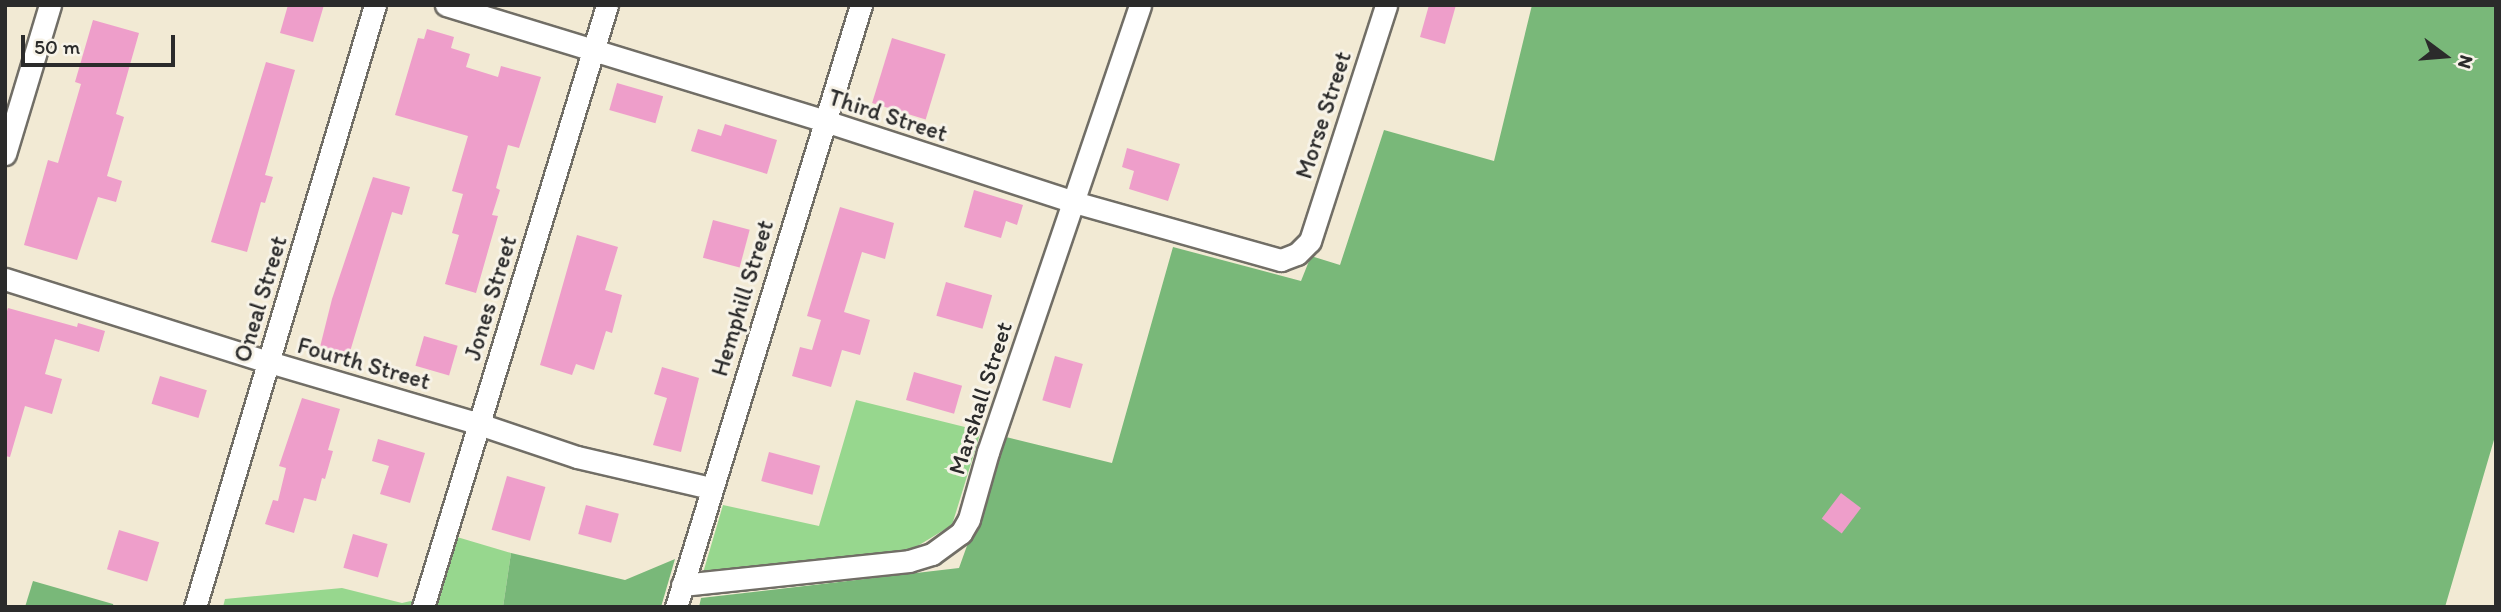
<!DOCTYPE html>
<style>
body{margin:0}
#map{position:relative;width:2501px;height:612px;overflow:hidden;background:#f2ead4;font-family:Itim,sans-serif}
div>[style]{position:absolute}
[style*='--x']{left:calc(var(--x)*1px);top:calc(var(--y)*1px);width:calc(var(--w)*1px);rotate:calc(var(--a)*1deg)}
.green>*{inset:0;background:#97d78e}
.forest>*{inset:0;background:#79b879}
.building>*{inset:0;background:#ee9eca;transform-origin:0 0}
.roads{filter:drop-shadow(2px 0 #716e66) drop-shadow(-2px 0 #716e66) drop-shadow(0 2px #716e66) drop-shadow(0 -2px #716e66)}
.street>*{height:21px;margin:-10.5px;padding:0 10.5px;transform-origin:10.5px;border-radius:10.5px;background:#fff}
span{translate:-50% -50%;white-space:nowrap;text-align:center;line-height:1.15;-webkit-text-stroke:6px #f7f3e8;paint-order:stroke}
.street-label{font-size:24px;color:#2b2b2b}
.frame{position:absolute;inset:0;border:7px solid #2b2b2b;pointer-events:none}
.north{position:absolute;left:2410px;top:21px;width:70px;height:70px;-webkit-text-stroke:5px #f7f3e8;paint-order:stroke;rotate:106deg;font-size:19px;font-weight:700;line-height:28px;text-align:center;color:#2b2b2b}
.north::after{content:'';display:block;margin:auto;width:24px;height:32px;background:#2b2b2b;clip-path:polygon(50% 0,100% 100%,50% 72%,0 100%)}
.scale{position:absolute;left:21px;top:35px;width:154px;height:32px;box-sizing:border-box;border:4px solid #2b2b2b;border-top:0;padding-left:9px;font-size:21px;line-height:24px;white-space:nowrap;color:#2b2b2b;-webkit-text-stroke:5px #f7f3e8;paint-order:stroke}
</style>
<div id="map">
<div class="green">
<div style="clip-path:polygon(856px 400px,981px 431px,952px 525px,911px 550px,703px 573px,723px 505px,819px 526px)"></div>
<div style="clip-path:polygon(457px 537px,511px 553px,503px 607px,223px 607px,225px 599px,342px 588px,402px 603px,441px 594px)"></div>
</div>
<div class="forest">
<div style="clip-path:polygon(1532px 5px,2496px 5px,2496px 433px,2445px 607px,699px 607px,701px 598px,959px 568px,1006px 437px,1112px 463px,1173px 247px,1301px 281px,1311px 256px,1340px 265px,1384px 130px,1494px 161px)"></div>
<div style="clip-path:polygon(511px 553px,625px 580px,675px 559px,661px 607px,503px 607px)"></div>
<div style="clip-path:polygon(33px 581px,113px 604px,114px 607px,25px 607px)"></div>
</div>
<div class="building">
<div style="clip-path:polygon(288px 5px,324px 5px,313px 42px,280px 33px)"></div>
<div style="clip-path:polygon(1429px 5px,1456px 5px,1445px 44px,1420px 37px)"></div>
<div style="clip-path:polygon(93px 20px,139px 33px,116px 114px,124px 117px,107px 176px,122px 181px,116px 202px,98px 197px,77px 260px,24px 245px,48px 160px,58px 163px,81px 84px,75px 82px)"></div>
<div style="clip-path:polygon(427px 29px,454px 37px,451px 48px,470px 54px,466px 67px,498px 77px,501px 66px,541px 77px,519px 148px,508px 145px,496px 188px,500px 190px,492px 215px,498px 216px,476px 293px,445px 284px,459px 235px,452px 233px,463px 194px,452px 191px,468px 136px,395px 115px,418px 38px,424px 39px)"></div>
<div style="left:892px;top:38px;width:56px;height:68px;rotate:17deg"></div>
<div style="clip-path:polygon(266px 62px,295px 70px,265px 175px,273px 177px,265px 203px,261px 202px,247px 252px,211px 242px)"></div>
<div style="left:617px;top:83px;width:48px;height:28px;rotate:16deg"></div>
<div style="clip-path:polygon(725px 124px,777px 140px,767px 174px,691px 151px,698px 129px,721px 136px)"></div>
<div style="clip-path:polygon(1127px 148px,1180px 164px,1168px 201px,1129px 189px,1134px 171px,1122px 167px)"></div>
<div style="clip-path:polygon(373px 177px,410px 187px,402px 215px,392px 212px,349px 355px,320px 347px,332px 299px)"></div>
<div style="clip-path:polygon(974px 190px,1023px 205px,1017px 225px,1006px 221px,1001px 238px,964px 227px)"></div>
<div style="clip-path:polygon(840px 207px,894px 223px,885px 259px,862px 252px,844px 312px,870px 320px,860px 355px,842px 350px,831px 387px,792px 376px,800px 347px,812px 350px,821px 320px,807px 316px)"></div>
<div style="left:713px;top:220px;width:38px;height:39px;rotate:15deg"></div>
<div style="clip-path:polygon(577px 235px,618px 247px,605px 290px,622px 295px,612px 333px,606px 331px,594px 370px,576px 364px,572px 375px,540px 365px)"></div>
<div style="left:946px;top:282px;width:48px;height:35px;rotate:16deg"></div>
<div style="clip-path:polygon(8px 308px,77px 327px,78px 323px,105px 331px,99px 352px,55px 339px,45px 374px,62px 379px,52px 414px,25px 406px,10px 457px,5px 456px,5px 317px)"></div>
<div style="left:424px;top:336px;width:35px;height:31px;rotate:16deg"></div>
<div style="left:1055px;top:356px;width:29px;height:46px;rotate:16deg"></div>
<div style="clip-path:polygon(662px 367px,699px 378px,681px 452px,653px 445px,667px 398px,654px 394px)"></div>
<div style="left:914px;top:372px;width:50px;height:29px;rotate:16deg"></div>
<div style="left:160px;top:376px;width:49px;height:29px;rotate:17deg"></div>
<div style="clip-path:polygon(302px 398px,340px 409px,328px 450px,333px 451px,325px 479px,322px 478px,316px 501px,304px 498px,294px 533px,265px 524px,273px 500px,278px 501px,286px 468px,279px 466px)"></div>
<div style="clip-path:polygon(378px 439px,425px 453px,410px 503px,380px 494px,389px 466px,372px 461px)"></div>
<div style="left:769px;top:452px;width:53px;height:30px;rotate:15deg"></div>
<div style="left:507px;top:476px;width:40px;height:56px;rotate:16deg"></div>
<div style="left:1841px;top:493px;width:25px;height:32px;rotate:37deg"></div>
<div style="left:586px;top:505px;width:34px;height:30px;rotate:15deg"></div>
<div style="left:119px;top:530px;width:42px;height:41px;rotate:17deg"></div>
<div style="left:353px;top:534px;width:36px;height:35px;rotate:16deg"></div>
</div>
<div class="roads">
<div class="street">
<div style="--x:446;--y:5;--w:396;--a:17"></div>
<div style="--x:825;--y:121;--w:262;--a:18"></div>
<div style="--x:1074;--y:202;--w:215;--a:15.7"></div>
<div style="--x:1281;--y:260;--w:17;--a:-21"></div>
<div style="--x:1297;--y:254;--w:18;--a:-45"></div>
<div style="--x:1310;--y:241;--w:248;--a:-72.1"></div>
<div style="--x:5;--y:154;--w:156;--a:-73.2"></div>
<div style="--x:5;--y:279;--w:277;--a:17.5"></div>
<div style="--x:269;--y:362;--w:219;--a:16.4"></div>
<div style="--x:479;--y:424;--w:103;--a:18.6"></div>
<div style="--x:577;--y:457;--w:137;--a:13.1"></div>
<div style="--x:682;--y:585;--w:228;--a:-6"></div>
<div style="--x:909;--y:561;--w:24;--a:-17"></div>
<div style="--x:932;--y:554;--w:36;--a:-36"></div>
<div style="--x:961;--y:533;--w:16;--a:-60"></div>
<div style="--x:969;--y:519;--w:70;--a:-74.2"></div>
<div style="--x:988;--y:452;--w:472;--a:-71.2"></div>
<div style="--x:195;--y:607;--w:628;--a:-73.35"></div>
<div style="--x:423;--y:607;--w:629;--a:-73"></div>
<div style="--x:676;--y:607;--w:630;--a:-72.92"></div>
</div>
</div>
<div class="street-label">
<span style="left:888px;top:115px;rotate:18deg">Third Street</span>
<span style="left:1323px;top:115px;rotate:-72deg">Morse Street</span>
<span style="left:490px;top:298px;rotate:-73deg">Jones Street</span>
<span style="left:742px;top:298px;rotate:-73deg">Hemphill Street</span>
<span style="left:260px;top:299px;rotate:-73deg">Oneal Street</span>
<span style="left:364px;top:363px;rotate:16deg">Fourth Street</span>
<span style="left:980px;top:398px;rotate:-72deg">Marshall Street</span>
</div>
<div class="frame"></div>
<div class="north">N</div>
<div class="scale">50 m</div>
</div>
